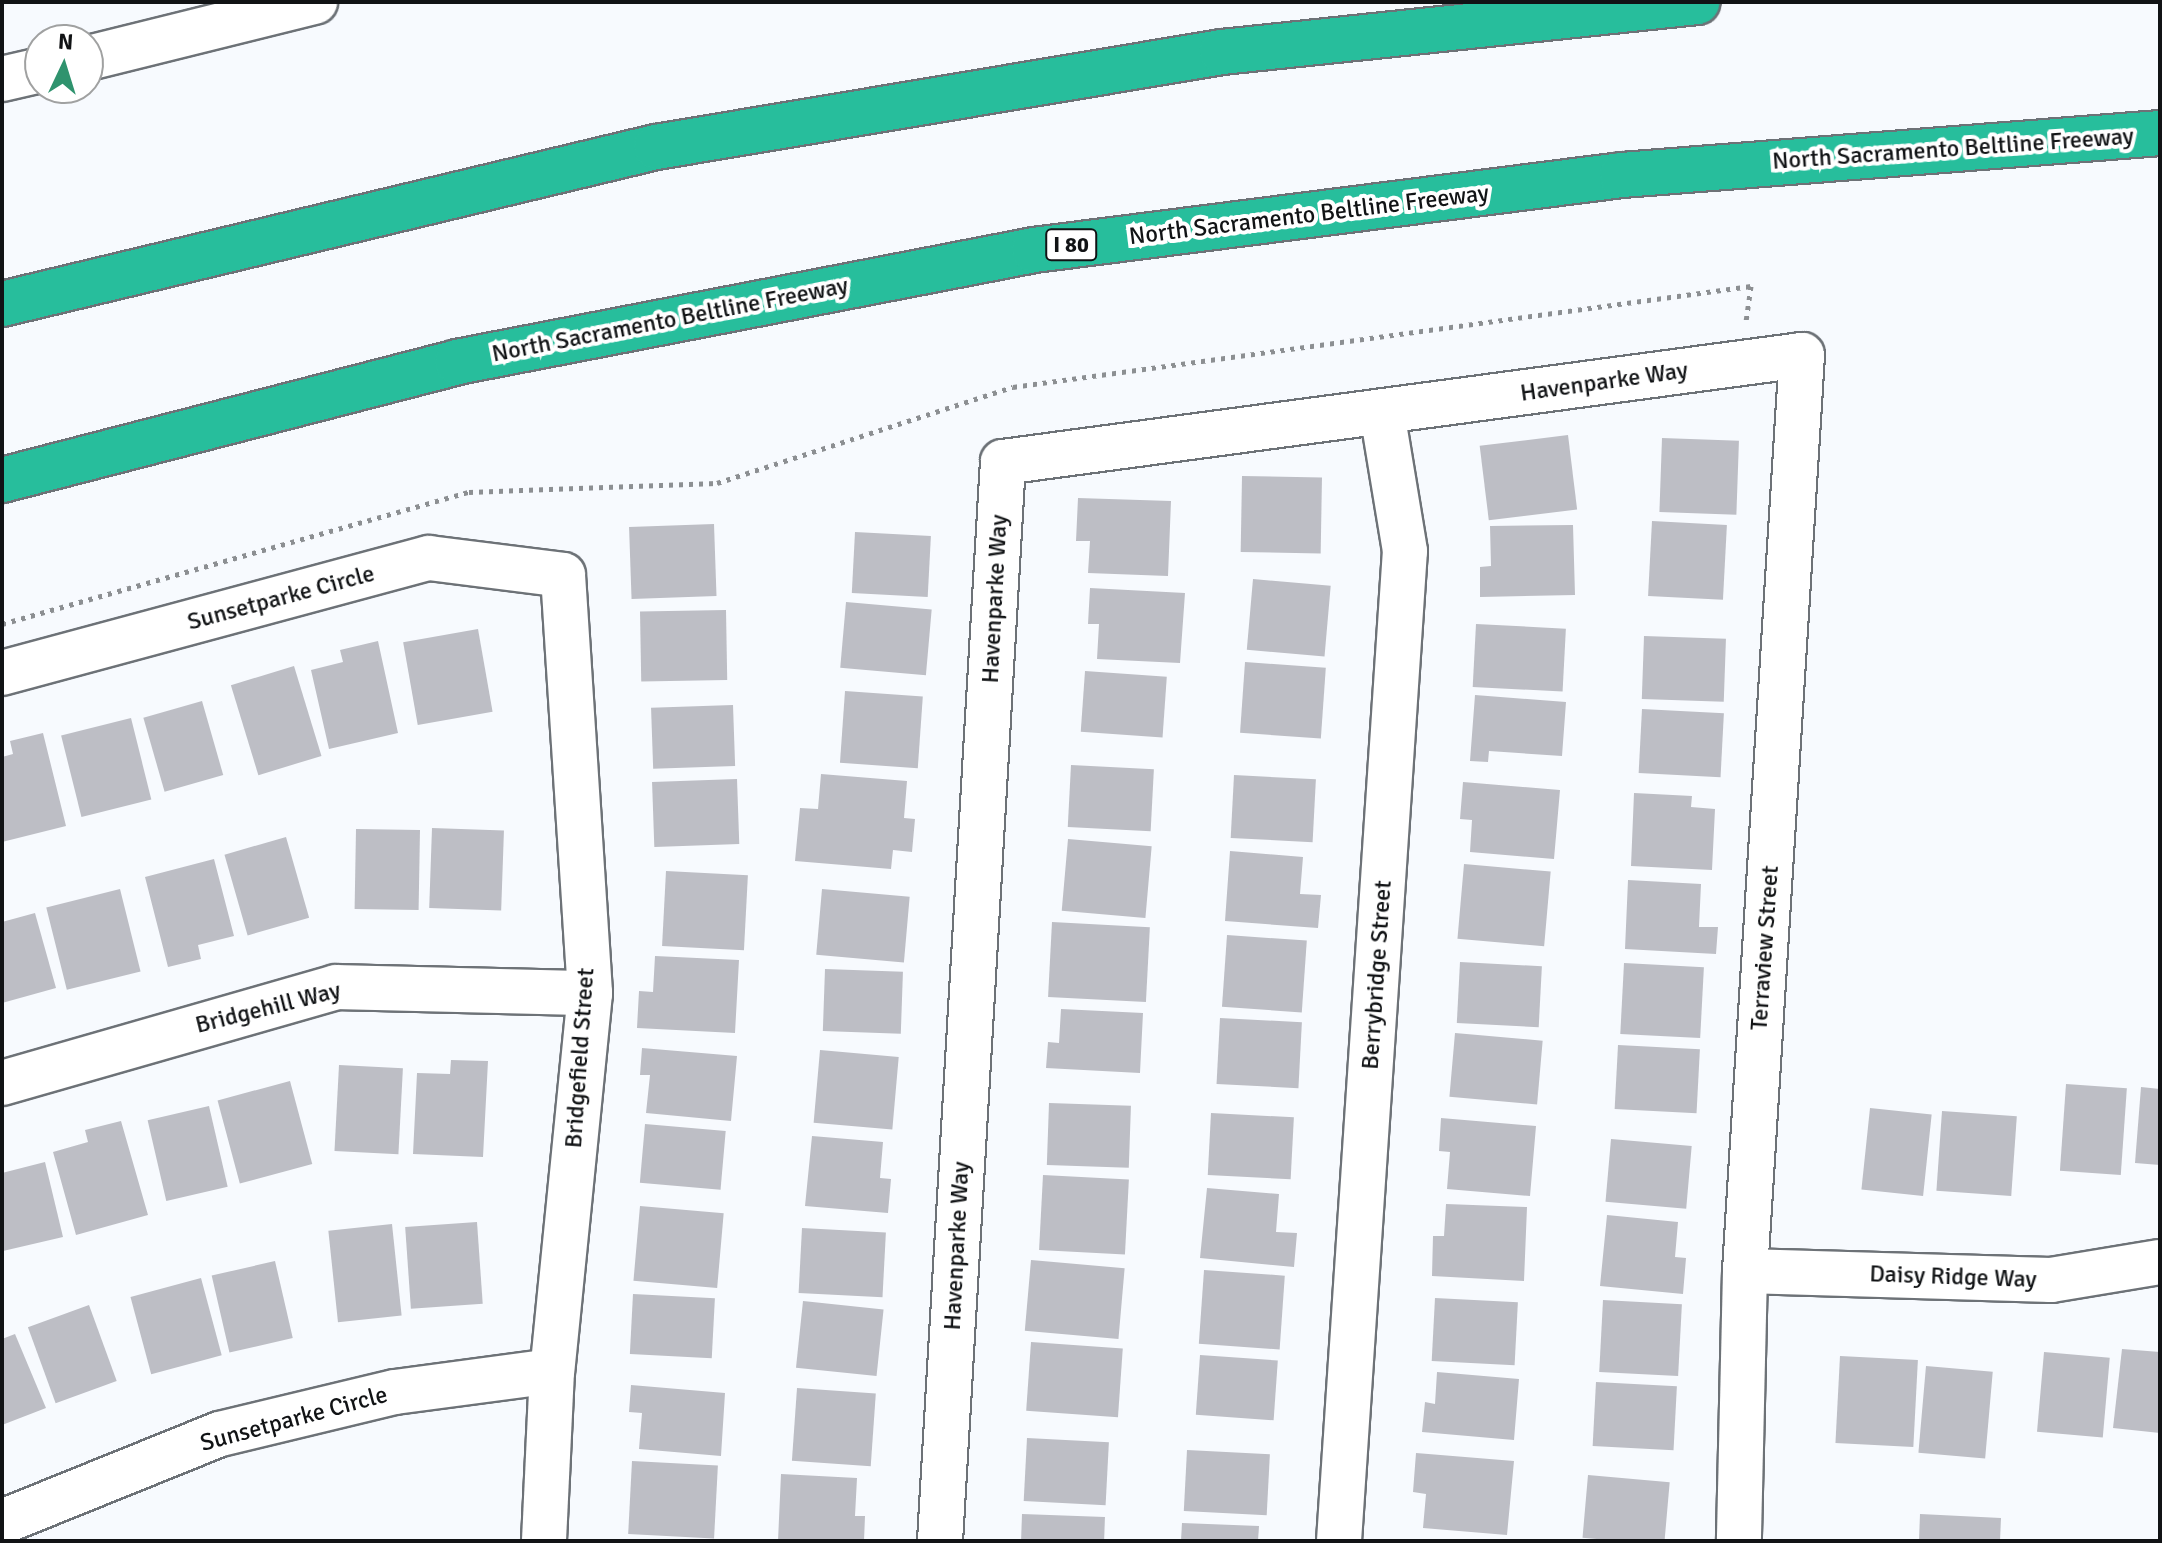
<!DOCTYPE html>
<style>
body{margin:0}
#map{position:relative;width:2162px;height:1543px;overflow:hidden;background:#f7fafe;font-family:Signika,sans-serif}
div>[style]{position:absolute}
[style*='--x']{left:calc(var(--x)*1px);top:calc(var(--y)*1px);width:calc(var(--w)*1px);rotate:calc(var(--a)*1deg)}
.building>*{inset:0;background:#bdbec5;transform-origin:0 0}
.path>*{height:5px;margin-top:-2.5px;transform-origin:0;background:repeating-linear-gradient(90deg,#8c8f92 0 4px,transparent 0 10px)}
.roads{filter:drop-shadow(2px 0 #6d7277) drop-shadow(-2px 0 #6d7277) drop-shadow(0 2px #6d7277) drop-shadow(0 -2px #6d7277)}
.minor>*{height:44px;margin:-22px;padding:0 22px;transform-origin:22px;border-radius:22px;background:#fff}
.highway>*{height:44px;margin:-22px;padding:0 22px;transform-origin:22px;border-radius:22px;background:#27be9c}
span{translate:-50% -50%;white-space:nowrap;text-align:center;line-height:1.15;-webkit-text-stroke:8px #fff;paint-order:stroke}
.shield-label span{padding:2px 6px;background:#fff;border:2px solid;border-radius:6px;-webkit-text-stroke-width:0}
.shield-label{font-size:22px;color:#111315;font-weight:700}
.street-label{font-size:24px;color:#111315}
.frame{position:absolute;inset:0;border:4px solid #111315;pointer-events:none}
.north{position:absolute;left:24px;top:24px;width:80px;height:80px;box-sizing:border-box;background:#fff;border:2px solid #a0a1a1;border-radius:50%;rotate:4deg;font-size:22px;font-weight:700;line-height:32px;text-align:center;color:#111315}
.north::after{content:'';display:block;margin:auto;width:28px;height:36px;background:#2f936e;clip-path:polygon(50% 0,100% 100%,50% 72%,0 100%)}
</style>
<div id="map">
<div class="building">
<div style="left:1568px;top:435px;width:75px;height:89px;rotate:83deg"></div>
<div style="left:1662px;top:438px;width:77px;height:74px;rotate:2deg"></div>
<div style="left:1242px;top:476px;width:80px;height:76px;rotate:1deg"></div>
<div style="clip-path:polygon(1078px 498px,1171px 501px,1168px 576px,1088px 573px,1090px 541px,1076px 541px)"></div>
<div style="left:1652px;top:521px;width:75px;height:75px;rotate:3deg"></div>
<div style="left:714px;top:524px;width:72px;height:85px;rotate:88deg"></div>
<div style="clip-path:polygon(1573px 525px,1575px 595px,1480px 597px,1480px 567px,1491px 566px,1490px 526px)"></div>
<div style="left:855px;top:532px;width:76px;height:61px;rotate:3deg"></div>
<div style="left:1253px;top:579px;width:78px;height:71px;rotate:5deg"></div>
<div style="clip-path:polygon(1090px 588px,1185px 593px,1180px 663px,1097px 659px,1099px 624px,1088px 624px)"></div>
<div style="left:846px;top:602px;width:86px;height:66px;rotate:5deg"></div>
<div style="left:726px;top:610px;width:70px;height:86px;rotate:89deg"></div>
<div style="left:1476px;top:624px;width:90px;height:63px;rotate:3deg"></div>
<div style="left:478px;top:629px;width:84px;height:76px;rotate:80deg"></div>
<div style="left:1644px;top:636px;width:82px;height:63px;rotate:2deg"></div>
<div style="clip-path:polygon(378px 641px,398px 733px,329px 749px,311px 670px,343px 662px,340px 650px)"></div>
<div style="left:1245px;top:662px;width:81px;height:71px;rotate:4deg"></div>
<div style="left:294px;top:666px;width:94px;height:66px;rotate:73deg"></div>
<div style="left:1085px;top:671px;width:82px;height:61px;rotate:4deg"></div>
<div style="left:845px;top:691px;width:78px;height:72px;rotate:4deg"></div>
<div style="clip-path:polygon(1475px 695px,1566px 702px,1562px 756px,1489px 751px,1488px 762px,1470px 761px)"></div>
<div style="left:202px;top:701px;width:77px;height:61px;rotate:74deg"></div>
<div style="left:733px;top:705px;width:61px;height:82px;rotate:88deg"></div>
<div style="left:1642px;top:709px;width:82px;height:64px;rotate:3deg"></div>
<div style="left:131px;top:718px;width:84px;height:72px;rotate:76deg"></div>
<div style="clip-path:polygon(43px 733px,66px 826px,2px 842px,2px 757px,13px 754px,10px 741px)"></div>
<div style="left:1071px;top:765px;width:83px;height:62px;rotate:3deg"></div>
<div style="clip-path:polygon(821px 774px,907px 781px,904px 818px,915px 819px,912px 852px,893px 850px,891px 869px,795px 861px,800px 808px,818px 809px)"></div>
<div style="left:1234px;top:775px;width:82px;height:63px;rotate:3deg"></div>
<div style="left:737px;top:779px;width:65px;height:85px;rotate:88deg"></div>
<div style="clip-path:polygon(1463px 782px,1560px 790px,1554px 859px,1470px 852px,1472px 820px,1460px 819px)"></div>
<div style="clip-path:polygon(1634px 793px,1692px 796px,1691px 807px,1715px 809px,1712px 870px,1631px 866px)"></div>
<div style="left:432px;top:828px;width:72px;height:80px;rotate:2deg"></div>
<div style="left:356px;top:829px;width:64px;height:80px;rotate:1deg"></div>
<div style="left:286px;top:837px;width:84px;height:64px;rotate:74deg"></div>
<div style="left:1068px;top:839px;width:84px;height:72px;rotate:5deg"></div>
<div style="clip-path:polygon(1230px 851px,1303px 857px,1300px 894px,1321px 895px,1318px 928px,1225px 921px)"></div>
<div style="clip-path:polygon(214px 859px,234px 936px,198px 945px,201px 959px,168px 967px,145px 877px)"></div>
<div style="left:1464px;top:864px;width:87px;height:75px;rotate:5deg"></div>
<div style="left:666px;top:871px;width:82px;height:75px;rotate:3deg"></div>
<div style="clip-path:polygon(1628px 880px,1701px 884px,1699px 927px,1718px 927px,1716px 954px,1625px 949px)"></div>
<div style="left:120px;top:889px;width:85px;height:76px;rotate:76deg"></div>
<div style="left:822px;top:889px;width:88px;height:66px;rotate:5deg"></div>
<div style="clip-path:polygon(35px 913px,56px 988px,2px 1003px,2px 922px)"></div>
<div style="left:1052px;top:922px;width:98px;height:75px;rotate:3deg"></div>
<div style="left:1227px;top:935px;width:80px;height:72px;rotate:4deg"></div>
<div style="clip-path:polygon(655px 956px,739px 960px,735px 1033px,637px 1028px,639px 991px,653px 992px)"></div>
<div style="left:1460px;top:962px;width:82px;height:61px;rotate:3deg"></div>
<div style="left:1624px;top:963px;width:80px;height:71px;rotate:3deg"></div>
<div style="left:825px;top:969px;width:78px;height:62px;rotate:2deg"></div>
<div style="clip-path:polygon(1061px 1009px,1143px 1013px,1140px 1073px,1046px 1068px,1048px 1042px,1059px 1043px)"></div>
<div style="left:1220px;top:1018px;width:82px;height:66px;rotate:3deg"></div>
<div style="left:1455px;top:1033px;width:88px;height:64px;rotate:5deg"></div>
<div style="left:1618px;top:1045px;width:82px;height:64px;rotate:3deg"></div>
<div style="clip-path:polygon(642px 1048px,737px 1056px,731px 1121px,646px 1113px,650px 1075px,640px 1075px)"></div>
<div style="left:820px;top:1050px;width:79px;height:73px;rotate:5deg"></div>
<div style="clip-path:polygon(451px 1060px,488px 1061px,483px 1157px,413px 1154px,417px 1073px,450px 1074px)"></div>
<div style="left:339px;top:1065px;width:64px;height:86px;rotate:3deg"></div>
<div style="left:290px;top:1081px;width:86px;height:75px;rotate:75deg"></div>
<div style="left:2066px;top:1084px;width:61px;height:87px;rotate:4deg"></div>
<div style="clip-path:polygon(2141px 1087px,2160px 1089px,2160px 1165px,2135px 1163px)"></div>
<div style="left:1049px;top:1103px;width:82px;height:62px;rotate:2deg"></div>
<div style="left:209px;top:1106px;width:83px;height:63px;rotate:77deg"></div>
<div style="left:1870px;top:1108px;width:62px;height:82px;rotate:6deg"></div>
<div style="left:1942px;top:1111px;width:75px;height:80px;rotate:4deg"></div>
<div style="left:1211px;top:1113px;width:83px;height:62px;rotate:3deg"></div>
<div style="clip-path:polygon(1441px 1118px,1536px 1126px,1530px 1196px,1447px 1189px,1450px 1152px,1439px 1151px)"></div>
<div style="clip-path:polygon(121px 1121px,148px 1215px,76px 1235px,53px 1152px,88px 1142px,85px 1130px)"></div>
<div style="left:645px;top:1124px;width:81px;height:59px;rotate:5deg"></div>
<div style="clip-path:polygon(812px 1136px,883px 1142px,880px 1178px,891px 1179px,888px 1213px,805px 1206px)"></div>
<div style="left:1611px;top:1139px;width:81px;height:63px;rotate:5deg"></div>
<div style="clip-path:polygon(45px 1162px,63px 1237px,3px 1251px,2px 1173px)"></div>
<div style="left:1043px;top:1175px;width:86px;height:75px;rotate:3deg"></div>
<div style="clip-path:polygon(1207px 1188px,1279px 1194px,1276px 1232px,1297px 1233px,1294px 1267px,1200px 1258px)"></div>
<div style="clip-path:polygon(1446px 1204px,1527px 1207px,1524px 1281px,1432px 1276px,1433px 1236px,1444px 1236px)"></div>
<div style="left:640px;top:1206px;width:84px;height:75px;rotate:5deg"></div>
<div style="clip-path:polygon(1607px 1215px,1678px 1222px,1675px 1257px,1686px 1258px,1683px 1294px,1600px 1286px)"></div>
<div style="left:477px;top:1222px;width:82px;height:72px;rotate:86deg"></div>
<div style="left:392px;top:1224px;width:92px;height:64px;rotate:84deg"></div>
<div style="left:802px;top:1228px;width:84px;height:65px;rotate:3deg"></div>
<div style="left:1031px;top:1260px;width:94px;height:71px;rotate:5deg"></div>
<div style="left:275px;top:1261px;width:79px;height:65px;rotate:77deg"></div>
<div style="left:1204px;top:1270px;width:81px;height:74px;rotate:4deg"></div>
<div style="left:201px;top:1278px;width:80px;height:73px;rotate:75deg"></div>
<div style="left:633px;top:1294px;width:82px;height:60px;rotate:3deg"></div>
<div style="left:1435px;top:1298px;width:83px;height:63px;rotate:3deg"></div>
<div style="left:1603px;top:1300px;width:79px;height:72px;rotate:3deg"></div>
<div style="left:803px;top:1301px;width:81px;height:67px;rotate:6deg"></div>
<div style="left:89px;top:1305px;width:81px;height:65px;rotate:70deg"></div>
<div style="clip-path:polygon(15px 1334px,46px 1408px,2px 1425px,2px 1339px)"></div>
<div style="left:1031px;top:1342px;width:92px;height:69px;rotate:4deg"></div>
<div style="clip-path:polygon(2122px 1349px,2160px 1352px,2160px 1433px,2113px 1428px)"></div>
<div style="left:2044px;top:1352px;width:66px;height:80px;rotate:5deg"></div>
<div style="left:1200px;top:1355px;width:78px;height:60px;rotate:4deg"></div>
<div style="left:1840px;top:1356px;width:78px;height:87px;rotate:3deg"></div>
<div style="left:1926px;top:1366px;width:67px;height:87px;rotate:5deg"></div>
<div style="clip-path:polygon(1437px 1372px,1519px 1379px,1514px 1440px,1422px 1432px,1425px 1402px,1435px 1404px)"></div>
<div style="left:1596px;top:1382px;width:81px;height:64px;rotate:3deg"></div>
<div style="clip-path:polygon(631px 1385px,725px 1393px,721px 1456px,639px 1449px,642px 1413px,629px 1412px)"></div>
<div style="left:797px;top:1388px;width:79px;height:73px;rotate:4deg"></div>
<div style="left:1027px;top:1438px;width:82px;height:63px;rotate:3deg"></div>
<div style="left:1187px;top:1450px;width:83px;height:61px;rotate:3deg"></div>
<div style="clip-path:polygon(1416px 1453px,1514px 1461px,1507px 1535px,1423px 1528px,1426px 1494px,1413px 1492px)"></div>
<div style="left:632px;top:1461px;width:86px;height:73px;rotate:3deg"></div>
<div style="clip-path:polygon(781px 1474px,857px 1478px,855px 1516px,865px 1516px,864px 1541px,778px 1541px)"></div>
<div style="left:1588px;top:1475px;width:82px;height:63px;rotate:5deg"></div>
<div style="left:1022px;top:1514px;width:83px;height:27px;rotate:2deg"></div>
<div style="clip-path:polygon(1920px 1514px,2001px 1518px,2000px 1541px,1919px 1541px)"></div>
<div style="clip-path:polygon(1182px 1523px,1259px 1526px,1258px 1541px,1181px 1541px)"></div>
</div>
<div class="path">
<div style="--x:2;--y:624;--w:485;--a:-15.8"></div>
<div style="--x:469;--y:492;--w:248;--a:-2.1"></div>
<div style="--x:717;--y:483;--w:311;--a:-18"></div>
<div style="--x:1013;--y:387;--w:745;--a:-7.79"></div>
<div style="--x:1751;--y:286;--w:36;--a:98"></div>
</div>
<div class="roads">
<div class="minor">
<div style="--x:88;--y:58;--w:234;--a:-13.9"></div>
<div style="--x:2;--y:79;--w:39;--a:-13"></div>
<div style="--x:2;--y:673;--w:442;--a:-15.1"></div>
<div style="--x:429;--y:558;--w:135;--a:7.2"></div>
<div style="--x:563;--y:575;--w:419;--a:86.3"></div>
<div style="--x:590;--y:993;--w:380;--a:95.7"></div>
<div style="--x:552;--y:1371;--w:170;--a:92.7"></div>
<div style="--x:2;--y:1083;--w:348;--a:-16"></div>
<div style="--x:336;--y:987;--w:254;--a:1.4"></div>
<div style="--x:1745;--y:1271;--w:306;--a:1.7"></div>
<div style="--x:2051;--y:1280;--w:110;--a:-9.4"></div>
<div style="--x:2;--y:1522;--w:235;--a:-22"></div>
<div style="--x:220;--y:1434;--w:180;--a:-13.5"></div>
<div style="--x:395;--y:1392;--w:158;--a:-7.6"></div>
<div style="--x:940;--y:1541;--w:1081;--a:-86.66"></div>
<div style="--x:1003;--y:462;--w:806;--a:-7.63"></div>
<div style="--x:1802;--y:355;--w:918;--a:93.56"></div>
<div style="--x:1745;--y:1271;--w:270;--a:91.3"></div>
<div style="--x:1339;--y:1541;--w:992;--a:-86.19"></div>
<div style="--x:1405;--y:551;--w:141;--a:-99.4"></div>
</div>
<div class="highway">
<div style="--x:2;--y:304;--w:673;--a:-13.5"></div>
<div style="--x:656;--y:147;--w:574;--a:-9.53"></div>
<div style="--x:1222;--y:52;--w:478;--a:-6"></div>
<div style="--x:2;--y:480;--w:470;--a:-14.5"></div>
<div style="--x:457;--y:362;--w:588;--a:-10.98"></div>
<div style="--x:1034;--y:250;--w:593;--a:-7.27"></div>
<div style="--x:1622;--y:175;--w:540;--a:-4.46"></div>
</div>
</div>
<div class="shield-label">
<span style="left:1071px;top:245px">I 80</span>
</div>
<div class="street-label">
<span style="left:1953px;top:149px;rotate:-4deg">North Sacramento Beltline Freeway</span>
<span style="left:1309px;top:215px;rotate:-7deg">North Sacramento Beltline Freeway</span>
<span style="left:670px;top:320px;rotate:-11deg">North Sacramento Beltline Freeway</span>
<span style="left:1604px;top:382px;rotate:-8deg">Havenparke Way</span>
<span style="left:281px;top:598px;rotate:-15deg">Sunsetparke Circle</span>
<span style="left:995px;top:599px;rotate:-87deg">Havenparke Way</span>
<span style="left:1765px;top:948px;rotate:-86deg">Terraview Street</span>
<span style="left:1377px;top:975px;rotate:-86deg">Berrybridge Street</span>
<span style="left:268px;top:1008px;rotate:-14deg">Bridgehill Way</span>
<span style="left:580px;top:1058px;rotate:-86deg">Bridgefield Street</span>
<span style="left:957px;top:1246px;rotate:-87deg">Havenparke Way</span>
<span style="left:1953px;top:1277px;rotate:2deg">Daisy Ridge Way</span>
<span style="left:294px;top:1419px;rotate:-15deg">Sunsetparke Circle</span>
</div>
<div class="frame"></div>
<div class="north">N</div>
</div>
